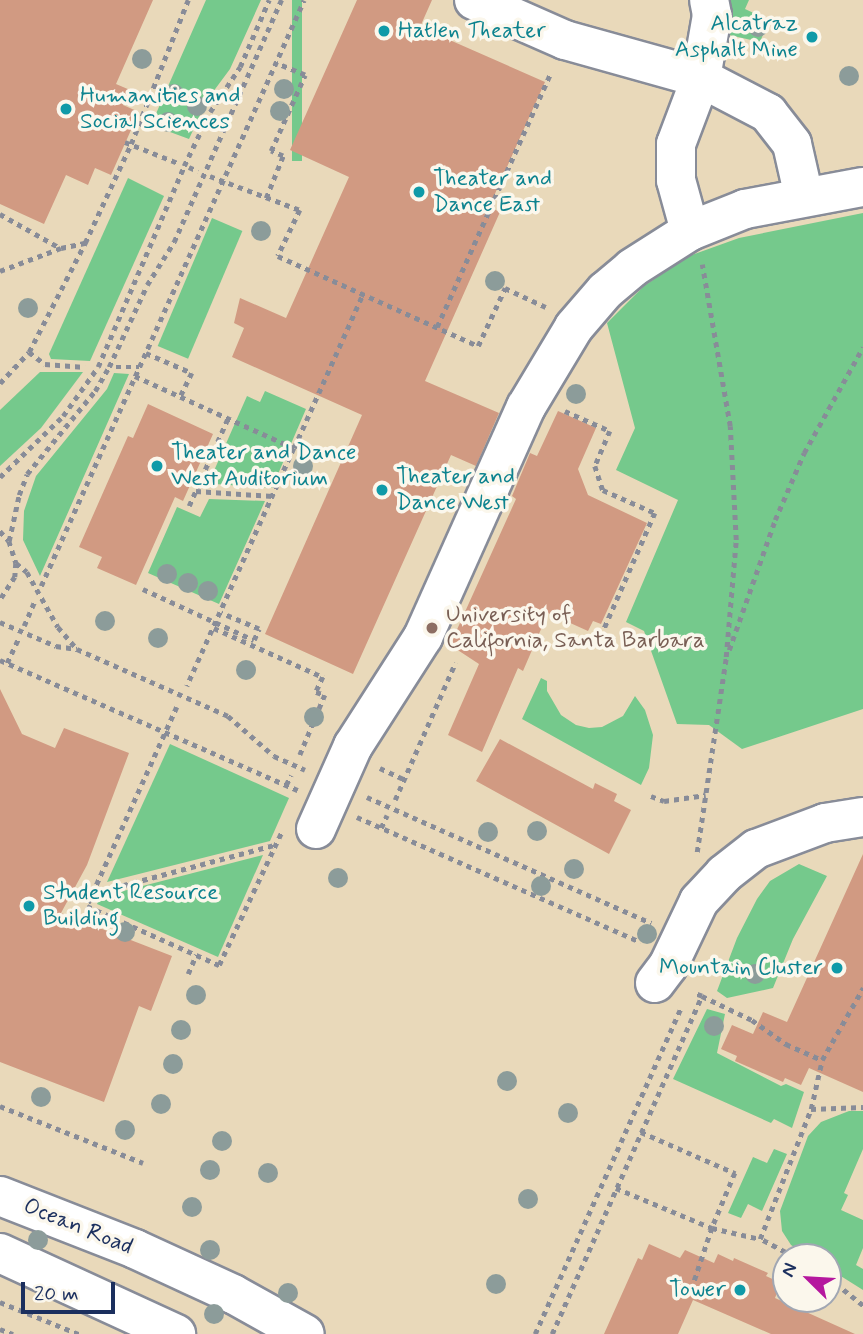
<!DOCTYPE html>
<style>
body{margin:0}
#map{position:relative;width:863px;height:1334px;overflow:hidden;background:#f6e8d3;font-family:Mynerve,sans-serif}
div>[style]{position:absolute}
[style*='--x']{left:calc(var(--x)*1px);top:calc(var(--y)*1px);width:calc(var(--w)*1px);rotate:calc(var(--a)*1deg)}
.built>*{inset:0;background:#e9d9ba}
.green>*{inset:0;background:#75c98c;transform-origin:0 0}
.building>*{inset:0;background:#d19a82}
.path>*{height:4.5px;margin-top:-2.25px;transform-origin:0;background:repeating-linear-gradient(90deg,#888c98 0 5px,transparent 0 10px)}
.roads{filter:drop-shadow(2px 0 #888c98) drop-shadow(-2px 0 #888c98) drop-shadow(0 2px #888c98) drop-shadow(0 -2px #888c98)}
.minor>*{height:38px;margin:-19px;padding:0 19px;transform-origin:19px;border-radius:19px;background:#fff}
.trees>*{width:20px;height:20px;margin:-10px;border-radius:50%;background:#8c9c9a}
.dots>*{width:19px;height:19px;translate:-50% -50%;box-sizing:border-box;border:4px solid #fbf7ec;border-radius:50%}
span{translate:-50% -50%;white-space:nowrap;text-align:center;line-height:1.15;-webkit-text-stroke:7px #fbf7ec;paint-order:stroke}
.culture-label{font-size:23px;color:#0d838f}
.right{translate:-100% -50%;text-align:right}
.left{translate:0 -50%;text-align:left}
.education-label{font-size:23px;color:#785e54}
.street-label{font-size:23px;color:#1b2f5e}
.north{position:absolute;left:772px;top:1243px;width:70px;height:70px;box-sizing:border-box;background:#fbf7ec;border:2px solid #a1a7b3;border-radius:50%;rotate:294deg;font-size:19px;font-weight:700;line-height:28px;text-align:center;color:#1b2f5e}
.north::after{content:'';display:block;margin:auto;width:24px;height:32px;background:#b5179e;clip-path:polygon(50% 0,100% 100%,50% 72%,0 100%)}
.scale{position:absolute;left:21px;top:1282px;width:94px;height:32px;box-sizing:border-box;border:4px solid #1b2f5e;border-top:0;padding-left:9px;font-size:21px;line-height:24px;white-space:nowrap;color:#1b2f5e;-webkit-text-stroke:5px #fbf7ec;paint-order:stroke}
</style>
<div id="map">
<div class="built">
<div style="clip-path:polygon(evenodd,0 0,863px 0,863px 1334px,0 1334px,0 0,786px 1257px,828px 1257px,828px 1299px,786px 1299px,786px 1257px)"></div>
</div>
<div class="green">
<div style="clip-path:polygon(206px 0,261px 0,230px 69px,207px 100px,189px 139px,151px 125px)"></div>
<div style="left:292px;top:0;width:10px;height:161px"></div>
<div style="clip-path:polygon(729px 0,749px 0,745px 9px,769px 20px,760px 42px,729px 35px)"></div>
<div style="clip-path:polygon(128px 178px,164px 196px,90px 361px,51px 359px,49px 354px)"></div>
<div style="clip-path:polygon(863px 213px,863px 709px,742px 749px,709px 725px,677px 724px,644px 631px,626px 622px,678px 500px,616px 470px,635px 428px,607px 323px,644px 286px,689px 256px,739px 238px)"></div>
<div style="left:212px;top:218px;width:33px;height:139px;rotate:23deg"></div>
<div style="clip-path:polygon(40px 372px,83px 372px,41px 428px,0 466px,0 410px)"></div>
<div style="clip-path:polygon(114px 373px,129px 374px,40px 576px,23px 540px,24px 511px,36px 476px,107px 389px)"></div>
<div style="clip-path:polygon(265px 391px,306px 409px,272px 488px,215px 484px,219px 476px,213px 473px,247px 396px,260px 402px)"></div>
<div style="clip-path:polygon(209px 499px,265px 501px,219px 604px,148px 573px,177px 507px,200px 517px)"></div>
<div style="clip-path:polygon(541px 678px,547px 681px,547px 691px,561px 715px,576px 725px,589px 728px,602px 727px,623px 716px,635px 696px,645px 710px,653px 735px,649px 768px,641px 785px,522px 719px)"></div>
<div style="clip-path:polygon(170px 744px,289px 798px,270px 841px,107px 882px)"></div>
<div style="clip-path:polygon(263px 855px,218px 957px,97px 904px,100px 897px)"></div>
<div style="clip-path:polygon(799px 864px,827px 876px,793px 939px,773px 988px,727px 998px,717px 991px,737px 938px,757px 899px,770px 881px)"></div>
<div style="clip-path:polygon(707px 1009px,725px 1014px,717px 1053px,781px 1086px,786px 1084px,804px 1092px,792px 1128px,774px 1119px,771px 1123px,673px 1079px)"></div>
<div style="clip-path:polygon(849px 1111px,863px 1111px,863px 1149px,844px 1193px,848px 1195px,841px 1210px,863px 1220px,863px 1248px,856px 1265px,863px 1269px,863px 1290px,828px 1268px,828px 1257px,810px 1257px,791px 1245px,782px 1231px,780px 1211px,808px 1136px,821px 1122px)"></div>
<div style="clip-path:polygon(774px 1149px,787px 1154px,762px 1211px,748px 1204px,741px 1218px,728px 1213px,753px 1157px,767px 1163px)"></div>
</div>
<div class="building">
<div style="clip-path:polygon(0 0,153px 0,116px 84px,130px 90px,123px 105px,139px 112px,111px 175px,95px 168px,88px 185px,66px 175px,44px 224px,0 204px)"></div>
<div style="clip-path:polygon(357px 0,432px 0,420px 27px,545px 82px,489px 207px,500px 212px,425px 381px,499px 413px,476px 466px,451px 455px,353px 674px,265px 634px,362px 415px,232px 357px,244px 328px,234px 323px,240px 298px,286px 318px,349px 177px,290px 150px)"></div>
<div style="clip-path:polygon(148px 404px,213px 434px,183px 501px,175px 497px,136px 585px,97px 568px,102px 557px,79px 547px,128px 436px,133px 438px)"></div>
<div style="clip-path:polygon(558px 411px,596px 428px,578px 469px,588px 495px,647px 523px,601px 624px,593px 621px,588px 631px,548px 613px,523px 671px,518px 668px,482px 752px,448px 735px,479px 664px,450px 645px,516px 499px,512px 496px,530px 453px,537px 456px)"></div>
<div style="clip-path:polygon(0 689px,22px 734px,55px 748px,64px 728px,129px 753px,87px 865px,61px 913px,172px 956px,151px 1011px,139px 1006px,104px 1102px,0 1062px)"></div>
<div style="clip-path:polygon(500px 739px,593px 789px,595px 783px,617px 794px,614px 801px,631px 810px,609px 854px,476px 781px)"></div>
<div style="clip-path:polygon(863px 854px,863px 1092px,809px 1068px,801px 1085px,785px 1078px,783px 1082px,735px 1061px,737px 1056px,721px 1049px,732px 1025px,753px 1034px,763px 1012px,787px 1022px)"></div>
<div style="clip-path:polygon(649px 1244px,680px 1258px,685px 1250px,714px 1263px,718px 1254px,733px 1261px,734px 1258px,768px 1273px,766px 1276px,781px 1283px,775px 1298px,855px 1334px,771px 1334px,693px 1300px,678px 1334px,604px 1334px,638px 1258px,642px 1260px)"></div>
</div>
<div class="path">
<div style="--x:125;--y:142;--w:57;--a:21.6"></div>
<div style="--x:189;--y:167;--w:10;--a:24"></div>
<div style="--x:210;--y:176;--w:96;--a:20.7"></div>
<div style="--x:300;--y:210;--w:51;--a:115.6"></div>
<div style="--x:278;--y:256;--w:219;--a:24.2"></div>
<div style="--x:478;--y:346;--w:64;--a:-65"></div>
<div style="--x:505;--y:288;--w:45;--a:24.9"></div>
<div style="--x:266;--y:198;--w:45;--a:-68"></div>
<div style="--x:283;--y:156;--w:13;--a:-157"></div>
<div style="--x:271;--y:151;--w:83;--a:-65.9"></div>
<div style="--x:305;--y:75;--w:31;--a:-158"></div>
<div style="--x:0;--y:214;--w:69;--a:29.5"></div>
<div style="--x:0;--y:271;--w:65;--a:-20.7"></div>
<div style="--x:61;--y:248;--w:24;--a:-12"></div>
<div style="--x:437;--y:327;--w:279;--a:-65.9"></div>
<div style="--x:29;--y:352;--w:20;--a:37"></div>
<div style="--x:45;--y:364;--w:40;--a:4.3"></div>
<div style="--x:146;--y:353;--w:50;--a:23.5"></div>
<div style="--x:192;--y:373;--w:25;--a:116"></div>
<div style="--x:116;--y:367;--w:23;--a:0"></div>
<div style="--x:135;--y:376;--w:175;--a:24.4"></div>
<div style="--x:294;--y:448;--w:261;--a:114.2"></div>
<div style="--x:0;--y:383;--w:42;--a:-46.9"></div>
<div style="--x:29;--y:352;--w:123;--a:-62.8"></div>
<div style="--x:85;--y:243;--w:109;--a:-65.1"></div>
<div style="--x:131;--y:144;--w:155;--a:-68.4"></div>
<div style="--x:565;--y:411;--w:49;--a:24"></div>
<div style="--x:610;--y:431;--w:38;--a:113"></div>
<div style="--x:595;--y:466;--w:25;--a:72"></div>
<div style="--x:603;--y:490;--w:57;--a:23.9"></div>
<div style="--x:655;--y:513;--w:127;--a:113.7"></div>
<div style="--x:294;--y:448;--w:169;--a:-65.9"></div>
<div style="--x:0;--y:477;--w:88;--a:-44.1"></div>
<div style="--x:63;--y:416;--w:60;--a:-54.5"></div>
<div style="--x:98;--y:367;--w:219;--a:-66.8"></div>
<div style="--x:184;--y:166;--w:60;--a:-64.3"></div>
<div style="--x:210;--y:112;--w:54;--a:-56.3"></div>
<div style="--x:240;--y:67;--w:73;--a:-66.6"></div>
<div style="--x:196;--y:491;--w:77;--a:3.7"></div>
<div style="--x:189;--y:506;--w:96;--a:-66.1"></div>
<div style="--x:0;--y:531;--w:13;--a:48"></div>
<div style="--x:9;--y:541;--w:23;--a:72"></div>
<div style="--x:16;--y:563;--w:14;--a:94"></div>
<div style="--x:15;--y:577;--w:27;--a:123"></div>
<div style="--x:9;--y:541;--w:47;--a:-77.7"></div>
<div style="--x:19;--y:495;--w:22;--a:-69"></div>
<div style="--x:27;--y:474;--w:107;--a:-50.7"></div>
<div style="--x:95;--y:391;--w:28;--a:-60"></div>
<div style="--x:109;--y:367;--w:90;--a:-65.1"></div>
<div style="--x:147;--y:285;--w:51;--a:-57.9"></div>
<div style="--x:174;--y:242;--w:265;--a:-66.1"></div>
<div style="--x:16;--y:563;--w:14;--a:39"></div>
<div style="--x:27;--y:572;--w:63;--a:60.6"></div>
<div style="--x:58;--y:627;--w:29;--a:49"></div>
<div style="--x:41;--y:586;--w:642;--a:-65.83"></div>
<div style="--x:143;--y:589;--w:122;--a:24.7"></div>
<div style="--x:254;--y:640;--w:12;--a:-66"></div>
<div style="--x:259;--y:629;--w:41;--a:-157.2"></div>
<div style="--x:0;--y:622;--w:61;--a:23.2"></div>
<div style="--x:56;--y:646;--w:21;--a:8"></div>
<div style="--x:77;--y:649;--w:165;--a:23.9"></div>
<div style="--x:228;--y:716;--w:61;--a:41"></div>
<div style="--x:274;--y:756;--w:34;--a:24"></div>
<div style="--x:24;--y:626;--w:26;--a:-67"></div>
<div style="--x:214;--y:628;--w:120;--a:24.2"></div>
<div style="--x:323;--y:677;--w:17;--a:115"></div>
<div style="--x:316;--y:692;--w:9;--a:18"></div>
<div style="--x:325;--y:695;--w:65;--a:112.6"></div>
<div style="--x:729;--y:650;--w:138;--a:-70.5"></div>
<div style="--x:775;--y:520;--w:73;--a:-66.6"></div>
<div style="--x:804;--y:453;--w:121;--a:-60.9"></div>
<div style="--x:0;--y:660;--w:325;--a:23.6"></div>
<div style="--x:7;--y:663;--w:26;--a:-65"></div>
<div style="--x:177;--y:707;--w:218;--a:114.3"></div>
<div style="--x:87;--y:906;--w:145;--a:24.1"></div>
<div style="--x:219;--y:965;--w:146;--a:-64.8"></div>
<div style="--x:380;--y:768;--w:26;--a:25"></div>
<div style="--x:286;--y:785;--w:11;--a:-63"></div>
<div style="--x:651;--y:796;--w:14;--a:21"></div>
<div style="--x:664;--y:801;--w:42;--a:-8.1"></div>
<div style="--x:367;--y:797;--w:311;--a:23.9"></div>
<div style="--x:395;--y:800;--w:150;--a:-66.3"></div>
<div style="--x:357;--y:817;--w:310;--a:23.8"></div>
<div style="--x:381;--y:828;--w:14;--a:-65"></div>
<div style="--x:697;--y:852;--w:197;--a:-81.5"></div>
<div style="--x:726;--y:657;--w:117;--a:-85.1"></div>
<div style="--x:736;--y:540;--w:114;--a:-93"></div>
<div style="--x:730;--y:426;--w:164;--a:-99.8"></div>
<div style="--x:94;--y:893;--w:187;--a:-14.9"></div>
<div style="--x:188;--y:974;--w:21;--a:-67"></div>
<div style="--x:702;--y:996;--w:55;--a:25.6"></div>
<div style="--x:752;--y:1020;--w:42;--a:35.2"></div>
<div style="--x:786;--y:1044;--w:39;--a:24"></div>
<div style="--x:0;--y:1106;--w:154;--a:21.7"></div>
<div style="--x:811;--y:1109;--w:50;--a:-77.3"></div>
<div style="--x:822;--y:1060;--w:83;--a:-60.3"></div>
<div style="--x:641;--y:1132;--w:103;--a:23.6"></div>
<div style="--x:735;--y:1173;--w:60;--a:112.7"></div>
<div style="--x:712;--y:1228;--w:49;--a:12.9"></div>
<div style="--x:616;--y:1188;--w:104;--a:22.6"></div>
<div style="--x:712;--y:1228;--w:63;--a:108.4"></div>
<div style="--x:794;--y:1257;--w:38;--a:-152"></div>
<div style="--x:760;--y:1239;--w:140;--a:-68.6"></div>
<div style="--x:811;--y:1109;--w:52;--a:-2.2"></div>
<div style="--x:828;--y:1277;--w:45;--a:38.7"></div>
<div style="--x:0;--y:1302;--w:85;--a:22.1"></div>
<div style="--x:0;--y:1329;--w:14;--a:21"></div>
<div style="--x:535;--y:1334;--w:357;--a:-65.9"></div>
<div style="--x:552;--y:1334;--w:370;--a:-66.1"></div>
<div style="--x:702;--y:996;--w:9;--a:-162"></div>
</div>
<div class="roads">
<div class="minor">
<div style="--x:474;--y:0;--w:99;--a:23.7"></div>
<div style="--x:565;--y:40;--w:141;--a:15.6"></div>
<div style="--x:701;--y:78;--w:76;--a:27.6"></div>
<div style="--x:768;--y:113;--w:39;--a:52"></div>
<div style="--x:792;--y:144;--w:54;--a:77.2"></div>
<div style="--x:690;--y:231;--w:53;--a:-105.4"></div>
<div style="--x:676;--y:180;--w:36;--a:-90"></div>
<div style="--x:676;--y:144;--w:71;--a:-69.3"></div>
<div style="--x:701;--y:78;--w:64;--a:-80.1"></div>
<div style="--x:712;--y:15;--w:15;--a:-101"></div>
<div style="--x:316;--y:829;--w:91;--a:-66"></div>
<div style="--x:353;--y:746;--w:130;--a:-57.3"></div>
<div style="--x:423;--y:637;--w:252;--a:-65.9"></div>
<div style="--x:526;--y:407;--w:93;--a:-59"></div>
<div style="--x:574;--y:327;--w:48;--a:-49.3"></div>
<div style="--x:605;--y:291;--w:35;--a:-40"></div>
<div style="--x:632;--y:268;--w:69;--a:-32.5"></div>
<div style="--x:690;--y:231;--w:59;--a:-21.8"></div>
<div style="--x:745;--y:209;--w:120;--a:-10.6"></div>
<div style="--x:655;--y:983;--w:21;--a:-53"></div>
<div style="--x:668;--y:966;--w:72;--a:-64.5"></div>
<div style="--x:699;--y:901;--w:37;--a:-47"></div>
<div style="--x:724;--y:874;--w:41;--a:-38"></div>
<div style="--x:756;--y:849;--w:74;--a:-20.6"></div>
<div style="--x:825;--y:823;--w:38;--a:-9"></div>
<div style="--x:0;--y:1196;--w:145;--a:21.4"></div>
<div style="--x:135;--y:1249;--w:108;--a:24.7"></div>
<div style="--x:233;--y:1294;--w:82;--a:29.1"></div>
<div style="--x:0;--y:1253;--w:194;--a:24.7"></div>
</div>
</div>
<div class="trees">
<div style="left:758px;top:27px"></div>
<div style="left:142px;top:59px"></div>
<div style="left:849px;top:76px"></div>
<div style="left:284px;top:89px"></div>
<div style="left:174px;top:94px"></div>
<div style="left:197px;top:106px"></div>
<div style="left:280px;top:111px"></div>
<div style="left:168px;top:122px"></div>
<div style="left:261px;top:231px"></div>
<div style="left:495px;top:281px"></div>
<div style="left:28px;top:308px"></div>
<div style="left:576px;top:394px"></div>
<div style="left:303px;top:466px"></div>
<div style="left:167px;top:574px"></div>
<div style="left:188px;top:583px"></div>
<div style="left:208px;top:591px"></div>
<div style="left:105px;top:621px"></div>
<div style="left:158px;top:638px"></div>
<div style="left:246px;top:670px"></div>
<div style="left:314px;top:717px"></div>
<div style="left:537px;top:831px"></div>
<div style="left:488px;top:832px"></div>
<div style="left:574px;top:869px"></div>
<div style="left:338px;top:878px"></div>
<div style="left:541px;top:886px"></div>
<div style="left:125px;top:932px"></div>
<div style="left:647px;top:934px"></div>
<div style="left:755px;top:974px"></div>
<div style="left:196px;top:995px"></div>
<div style="left:714px;top:1026px"></div>
<div style="left:181px;top:1030px"></div>
<div style="left:173px;top:1064px"></div>
<div style="left:507px;top:1081px"></div>
<div style="left:41px;top:1097px"></div>
<div style="left:161px;top:1104px"></div>
<div style="left:568px;top:1113px"></div>
<div style="left:125px;top:1130px"></div>
<div style="left:222px;top:1141px"></div>
<div style="left:210px;top:1170px"></div>
<div style="left:268px;top:1173px"></div>
<div style="left:528px;top:1199px"></div>
<div style="left:192px;top:1207px"></div>
<div style="left:38px;top:1240px"></div>
<div style="left:210px;top:1250px"></div>
<div style="left:496px;top:1284px"></div>
<div style="left:288px;top:1293px"></div>
<div style="left:214px;top:1314px"></div>
</div>
<div class="dots">
<div style="left:384px;top:31px;background:#0f9aa8"></div>
<div style="left:812px;top:37px;background:#0f9aa8"></div>
<div style="left:66px;top:109px;background:#0f9aa8"></div>
<div style="left:419px;top:192px;background:#0f9aa8"></div>
<div style="left:157px;top:466px;background:#0f9aa8"></div>
<div style="left:382px;top:490px;background:#0f9aa8"></div>
<div style="left:432px;top:628px;background:#8d6e63"></div>
<div style="left:29px;top:906px;background:#0f9aa8"></div>
<div style="left:837px;top:968px;background:#0f9aa8"></div>
<div style="left:740px;top:1290px;background:#0f9aa8"></div>
</div>
<div class="culture-label">
<span class="right" style="left:798px;top:37px">Alcatraz<br>Asphalt Mine</span>
<span class="left" style="left:398px;top:31px">Hatlen Theater</span>
<span class="left" style="left:80px;top:109px">Humanities and<br>Social Sciences</span>
<span class="left" style="left:433px;top:192px">Theater and<br>Dance East</span>
<span class="left" style="left:171px;top:466px">Theater and Dance<br>West Auditorium</span>
<span class="left" style="left:396px;top:490px">Theater and<br>Dance West</span>
<span class="left" style="left:43px;top:906px">Student Resource<br>Building</span>
<span class="right" style="left:823px;top:968px">Mountain Cluster</span>
<span class="right" style="left:726px;top:1290px">Tower</span>
</div>
<div class="education-label">
<span class="left" style="left:446px;top:628px">University of<br>California, Santa Barbara</span>
</div>
<div class="street-label">
<span style="left:78px;top:1227px;rotate:22deg">Ocean Road</span>
</div>
<div class="north">N</div>
<div class="scale">20 m</div>
</div>
